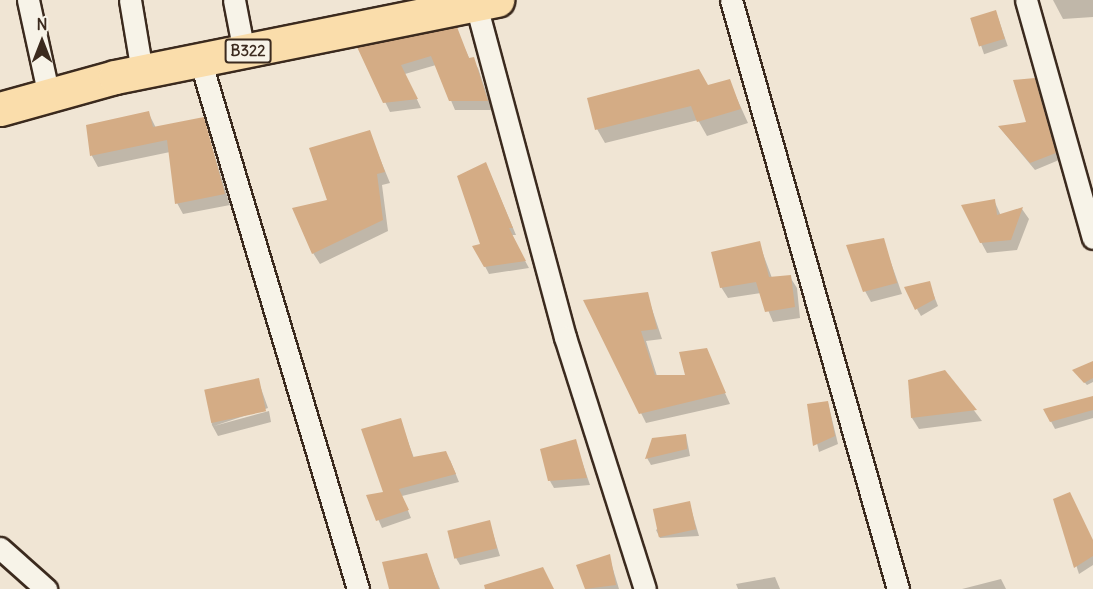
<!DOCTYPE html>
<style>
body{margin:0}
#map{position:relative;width:1093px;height:589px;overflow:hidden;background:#f0e5d4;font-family:Delius,sans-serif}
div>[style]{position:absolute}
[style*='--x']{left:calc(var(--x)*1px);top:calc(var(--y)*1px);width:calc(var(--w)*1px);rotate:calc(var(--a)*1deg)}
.shadow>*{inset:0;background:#0003;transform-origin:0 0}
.building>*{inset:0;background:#d4ac85;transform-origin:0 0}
.roads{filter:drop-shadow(2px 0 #3b2a1e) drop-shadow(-2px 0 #3b2a1e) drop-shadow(0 2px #3b2a1e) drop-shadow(0 -2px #3b2a1e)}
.street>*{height:21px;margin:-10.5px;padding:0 10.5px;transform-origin:10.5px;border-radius:10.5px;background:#f7f3e8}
.primary>*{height:33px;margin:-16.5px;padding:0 16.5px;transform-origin:16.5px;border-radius:16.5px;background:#faddab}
span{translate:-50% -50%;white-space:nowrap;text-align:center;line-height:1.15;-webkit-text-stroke:4.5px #f7f3e8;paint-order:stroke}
.shield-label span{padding:2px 4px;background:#f7f3e8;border:2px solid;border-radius:4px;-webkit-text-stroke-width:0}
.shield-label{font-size:15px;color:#3b2a1e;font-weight:700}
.north{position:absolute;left:12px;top:12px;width:60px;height:60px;-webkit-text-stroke:4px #f7f3e8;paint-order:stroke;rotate:0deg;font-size:16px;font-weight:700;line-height:24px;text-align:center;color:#3b2a1e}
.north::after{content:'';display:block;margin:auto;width:21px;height:27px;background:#3b2a1e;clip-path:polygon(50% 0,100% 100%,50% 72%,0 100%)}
</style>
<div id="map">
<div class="shadow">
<div style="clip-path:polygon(1053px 0,1093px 0,1093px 17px,1063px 19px)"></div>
<div style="left:996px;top:12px;width:36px;height:25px;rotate:71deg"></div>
<div style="clip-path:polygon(456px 29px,470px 60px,478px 68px,492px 110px,455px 110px,436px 65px,405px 74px,421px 108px,390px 112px,359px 48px)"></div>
<div style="clip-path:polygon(1034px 80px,1059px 160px,1035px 170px,1000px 128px,1028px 123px)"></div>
<div style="clip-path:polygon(729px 81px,748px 123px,707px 136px,698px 120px,605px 143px,597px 129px)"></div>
<div style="clip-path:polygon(148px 112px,156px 128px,203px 118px,230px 205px,183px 214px,177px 203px,170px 152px,98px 167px,92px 156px,88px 126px)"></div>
<div style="clip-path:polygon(369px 132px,390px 183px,382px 185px,388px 231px,320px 264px,313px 253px,329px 201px)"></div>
<div style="clip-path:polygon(486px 164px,516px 235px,511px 235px,529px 268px,489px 274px,475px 247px,482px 246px)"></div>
<div style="clip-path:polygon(994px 200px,1001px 216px,1022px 209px,1029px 219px,1017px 250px,987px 253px,981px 242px)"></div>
<div style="clip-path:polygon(883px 240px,902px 294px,871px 302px,865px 291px)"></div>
<div style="clip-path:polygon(759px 243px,772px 278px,790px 277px,797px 288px,800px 318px,773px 322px,761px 293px,728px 298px,721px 287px)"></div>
<div style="clip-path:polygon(929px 283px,938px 306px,921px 316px,917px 309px)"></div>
<div style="clip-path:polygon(647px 294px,662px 339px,646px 341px,657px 376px,687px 376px,709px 358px,730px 404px,646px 423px,585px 301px)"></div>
<div style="clip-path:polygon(1093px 365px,1093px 382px,1087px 385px,1076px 373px)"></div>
<div style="clip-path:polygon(945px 372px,982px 421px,919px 429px,912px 418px)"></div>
<div style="clip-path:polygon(258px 380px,268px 408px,214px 426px,269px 411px,271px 422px,218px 436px,212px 425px,206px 390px)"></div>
<div style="clip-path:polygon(1093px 398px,1093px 418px,1055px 429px,1045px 410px)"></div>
<div style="clip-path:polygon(828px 403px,838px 444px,819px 452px,808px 405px)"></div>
<div style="clip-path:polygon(400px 420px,414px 458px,450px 460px,459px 482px,402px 496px,411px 518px,382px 528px,368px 496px,385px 493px)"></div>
<div style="clip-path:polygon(686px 435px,690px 456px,651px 465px,647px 458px)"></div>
<div style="clip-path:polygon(575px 441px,590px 485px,554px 488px,550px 481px)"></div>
<div style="clip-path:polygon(1055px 500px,1093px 541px,1093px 565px,1079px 574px)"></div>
<div style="clip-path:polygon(689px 502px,699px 536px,660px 538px,656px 530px)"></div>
<div style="clip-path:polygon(489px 521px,500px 556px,460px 565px,456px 558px)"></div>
<div style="clip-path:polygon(426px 555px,440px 589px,391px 589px)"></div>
<div style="clip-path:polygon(609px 556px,619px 589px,586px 589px,578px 566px)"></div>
<div style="clip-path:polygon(775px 577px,780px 589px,738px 589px,736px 584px)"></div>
<div style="clip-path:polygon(1001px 579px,1006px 589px,962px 589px)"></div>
</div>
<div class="building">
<div style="left:996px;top:10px;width:30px;height:27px;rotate:73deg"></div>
<div style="clip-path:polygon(457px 27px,469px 58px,474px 57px,488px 101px,449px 101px,431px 56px,401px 65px,418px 99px,383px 103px,357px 47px)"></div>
<div style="clip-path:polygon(699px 69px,708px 85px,730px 79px,741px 109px,697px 122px,691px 106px,595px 130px,587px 98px)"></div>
<div style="clip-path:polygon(1035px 78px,1056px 153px,1030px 163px,998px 126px,1026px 122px,1013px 80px)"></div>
<div style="clip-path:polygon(149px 111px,153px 127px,204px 117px,225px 194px,175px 204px,167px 140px,90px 156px,86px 125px)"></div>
<div style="clip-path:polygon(370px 130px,385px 172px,377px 174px,383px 220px,312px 254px,292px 208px,327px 200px,309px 148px)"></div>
<div style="clip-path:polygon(486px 162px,513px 228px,509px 228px,526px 261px,484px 267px,472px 246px,480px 244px,457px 176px)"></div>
<div style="clip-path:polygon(995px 199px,997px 215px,1023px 207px,1011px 240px,980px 243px,961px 205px)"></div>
<div style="clip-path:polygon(884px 238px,897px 283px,863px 292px,846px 245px)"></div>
<div style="clip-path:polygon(760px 241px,769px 277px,791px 275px,795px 307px,765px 312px,756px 282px,720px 288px,711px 252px)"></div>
<div style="clip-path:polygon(930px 281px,935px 299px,915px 310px,904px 287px)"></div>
<div style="clip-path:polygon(648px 292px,657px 329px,641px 331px,655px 375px,685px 375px,679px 352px,707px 348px,726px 393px,639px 414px,583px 300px)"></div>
<div style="clip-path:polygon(1093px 361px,1093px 378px,1084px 383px,1072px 370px)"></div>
<div style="clip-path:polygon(945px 370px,977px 410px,911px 418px,908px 380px)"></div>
<div style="left:259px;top:378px;width:34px;height:56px;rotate:78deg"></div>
<div style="clip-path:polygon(1093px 396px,1093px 410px,1050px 422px,1043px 409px)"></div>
<div style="clip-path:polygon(828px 401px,835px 436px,813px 446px,807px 404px)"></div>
<div style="clip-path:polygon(401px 418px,413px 457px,446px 451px,456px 474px,399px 489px,409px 510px,376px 521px,366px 495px,383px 492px,361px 429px)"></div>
<div style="clip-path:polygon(686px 434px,687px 449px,645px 459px,652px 438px)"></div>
<div style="clip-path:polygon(576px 439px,587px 478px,548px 481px,540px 449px)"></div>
<div style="clip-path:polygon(1070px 492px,1093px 540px,1093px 556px,1074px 568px,1053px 499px)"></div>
<div style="left:690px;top:501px;width:29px;height:38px;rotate:78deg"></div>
<div style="left:490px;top:520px;width:29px;height:44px;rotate:76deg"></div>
<div style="clip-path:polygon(427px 553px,439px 589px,389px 589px,382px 562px)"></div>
<div style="clip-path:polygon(610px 554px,616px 585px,585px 589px,576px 565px)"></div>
<div style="clip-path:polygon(543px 567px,554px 589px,485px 589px,484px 585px)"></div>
</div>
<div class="roads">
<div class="street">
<div style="--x:28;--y:0;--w:98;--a:77.7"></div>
<div style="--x:130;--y:0;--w:73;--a:80.5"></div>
<div style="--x:234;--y:0;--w:53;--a:79.1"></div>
<div style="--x:731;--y:0;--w:612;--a:74.17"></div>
<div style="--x:1026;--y:0;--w:247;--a:74.3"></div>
<div style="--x:476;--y:5;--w:344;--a:75"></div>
<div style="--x:565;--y:337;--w:264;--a:72.4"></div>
<div style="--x:200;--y:60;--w:552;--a:73.37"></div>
<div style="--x:0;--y:548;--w:62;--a:41.7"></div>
</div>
<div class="primary">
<div style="--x:0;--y:109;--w:119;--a:-15.5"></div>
<div style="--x:115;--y:77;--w:390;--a:-11.4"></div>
</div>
</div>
<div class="shield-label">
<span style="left:248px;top:51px">B322</span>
</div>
<div class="north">N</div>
</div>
